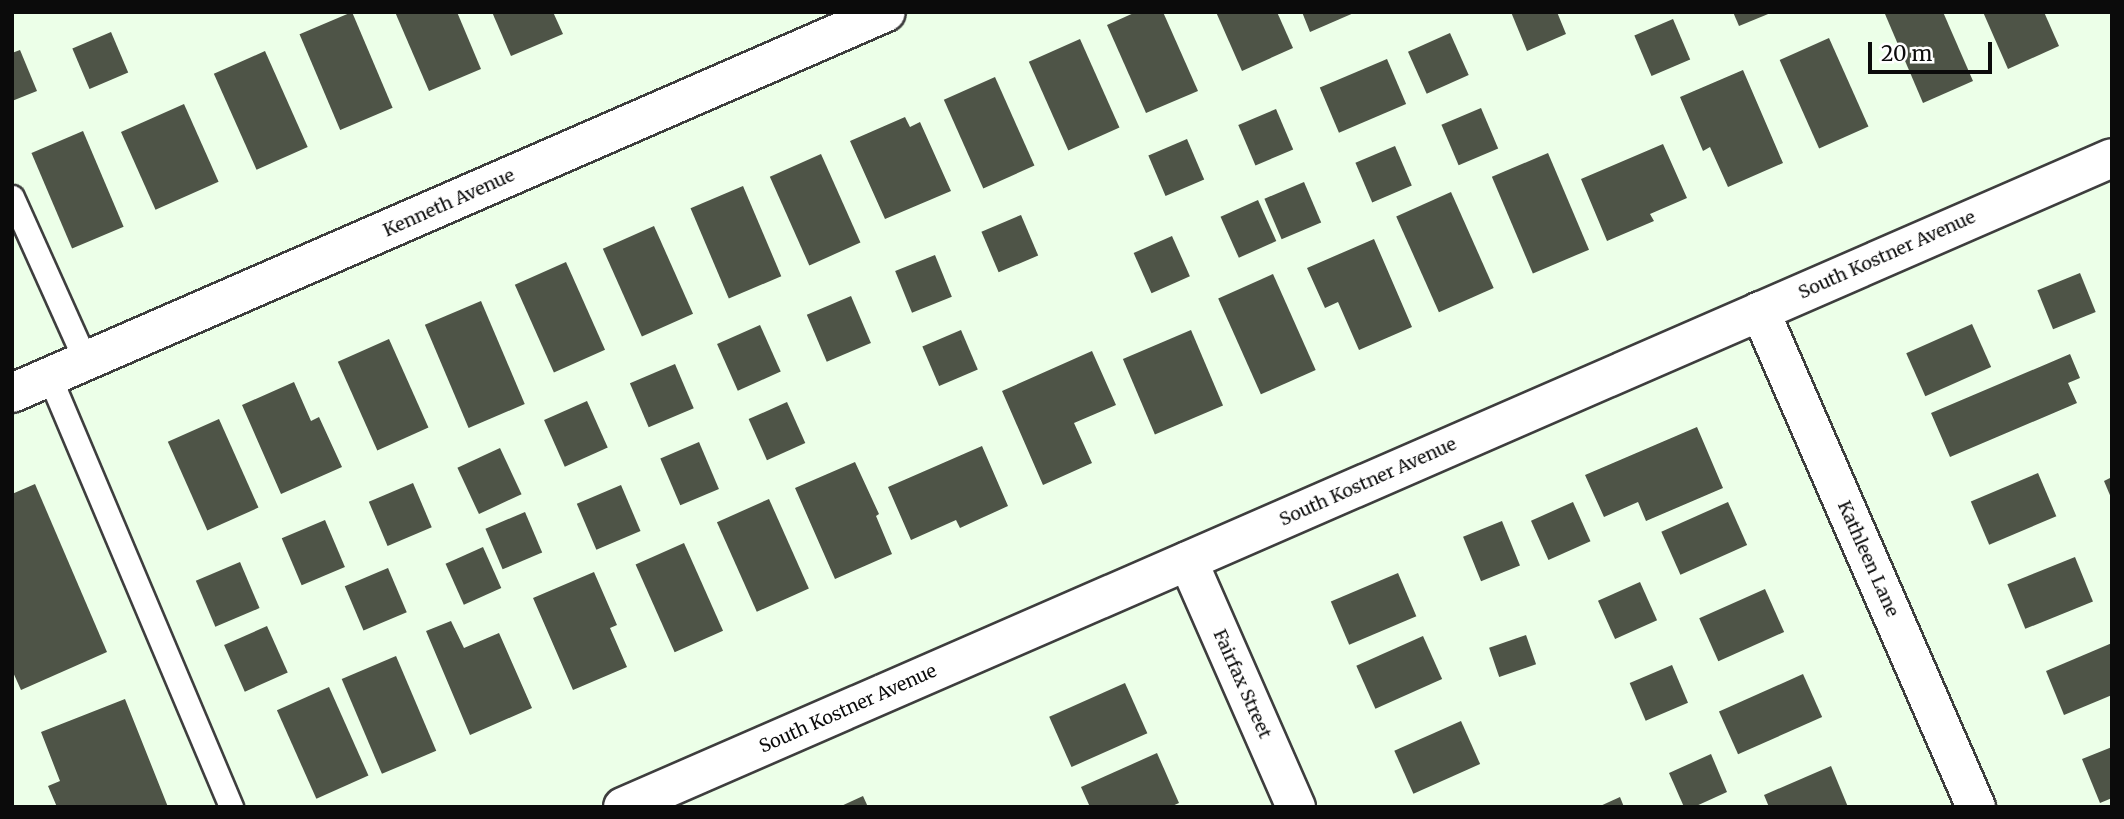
<!DOCTYPE html>
<style>
body{margin:0}
#map{position:relative;width:2124px;height:819px;overflow:hidden;background:#ecffe8;font-family:Merriweather,serif}
div>[style]{position:absolute}
[style*='--x']{left:calc(var(--x)*1px);top:calc(var(--y)*1px);width:calc(var(--w)*1px);rotate:calc(var(--a)*1deg)}
.building>*{inset:0;background:#4e5447;transform-origin:0 0}
.roads{filter:drop-shadow(2px 0 #3e3e3e) drop-shadow(-2px 0 #3e3e3e) drop-shadow(0 2px #3e3e3e) drop-shadow(0 -2px #3e3e3e)}
.service>*{height:23px;margin:-11.5px;padding:0 11.5px;transform-origin:11.5px;border-radius:11.5px;background:#fff}
.minor>*{height:38px;margin:-19px;padding:0 19px;transform-origin:19px;border-radius:19px;background:#fff}
span{translate:-50% -50%;white-space:nowrap;text-align:center;line-height:1.15;-webkit-text-stroke:7px #fff;paint-order:stroke}
.street-label{font-size:18px;color:#0b0b0b}
.frame{position:absolute;inset:0;border:14px solid #0b0b0b;pointer-events:none}
.scale{position:absolute;left:1868px;top:42px;width:124px;height:32px;box-sizing:border-box;border:4px solid #0b0b0b;border-top:0;padding-left:9px;font-size:21px;line-height:24px;white-space:nowrap;color:#0b0b0b;-webkit-text-stroke:5px #fff;paint-order:stroke}
</style>
<div id="map">
<div class="building">
<div style="left:352px;top:12px;width:104px;height:57px;rotate:67deg"></div>
<div style="clip-path:polygon(395px 12px,457px 12px,481px 69px,429px 91px)"></div>
<div style="clip-path:polygon(492px 12px,553px 12px,563px 34px,511px 56px)"></div>
<div style="clip-path:polygon(1136px 12px,1163px 12px,1198px 91px,1146px 113px,1107px 25px)"></div>
<div style="clip-path:polygon(1216px 12px,1277px 12px,1293px 48px,1242px 71px)"></div>
<div style="clip-path:polygon(1302px 12px,1356px 12px,1310px 32px)"></div>
<div style="clip-path:polygon(1511px 12px,1557px 12px,1566px 34px,1527px 51px)"></div>
<div style="clip-path:polygon(1733px 12px,1773px 12px,1739px 26px)"></div>
<div style="clip-path:polygon(1888px 12px,1943px 12px,1973px 81px,1923px 103px,1885px 14px)"></div>
<div style="clip-path:polygon(1983px 12px,2044px 12px,2059px 46px,2008px 69px)"></div>
<div style="left:1673px;top:19px;width:44px;height:42px;rotate:67deg"></div>
<div style="left:111px;top:32px;width:44px;height:42px;rotate:67deg"></div>
<div style="left:1450px;top:33px;width:46px;height:46px;rotate:66deg"></div>
<div style="left:1829px;top:38px;width:97px;height:54px;rotate:66deg"></div>
<div style="left:1080px;top:39px;width:97px;height:56px;rotate:66deg"></div>
<div style="clip-path:polygon(20px 50px,37px 91px,12px 101px,12px 53px)"></div>
<div style="left:265px;top:51px;width:105px;height:56px;rotate:66deg"></div>
<div style="left:1387px;top:59px;width:49px;height:73px;rotate:67deg"></div>
<div style="clip-path:polygon(1743px 70px,1783px 163px,1728px 187px,1710px 147px,1703px 151px,1680px 97px)"></div>
<div style="left:995px;top:77px;width:97px;height:56px;rotate:66deg"></div>
<div style="left:184px;top:104px;width:85px;height:69px;rotate:66deg"></div>
<div style="left:1481px;top:108px;width:44px;height:43px;rotate:67deg"></div>
<div style="left:1276px;top:109px;width:44px;height:41px;rotate:67deg"></div>
<div style="clip-path:polygon(905px 117px,910px 127px,920px 122px,951px 191px,885px 219px,850px 141px)"></div>
<div style="left:83px;top:131px;width:104px;height:56px;rotate:67deg"></div>
<div style="left:1187px;top:139px;width:44px;height:42px;rotate:67deg"></div>
<div style="clip-path:polygon(1663px 144px,1687px 198px,1650px 214px,1654px 221px,1607px 241px,1581px 179px)"></div>
<div style="left:1395px;top:146px;width:43px;height:43px;rotate:67deg"></div>
<div style="left:1548px;top:153px;width:105px;height:61px;rotate:67deg"></div>
<div style="left:821px;top:154px;width:97px;height:56px;rotate:66deg"></div>
<div style="left:1304px;top:182px;width:44px;height:43px;rotate:67deg"></div>
<div style="left:743px;top:186px;width:98px;height:57px;rotate:67deg"></div>
<div style="left:1451px;top:192px;width:105px;height:60px;rotate:66deg"></div>
<div style="left:1258px;top:200px;width:45px;height:41px;rotate:66deg"></div>
<div style="left:1021px;top:215px;width:44px;height:43px;rotate:67deg"></div>
<div style="left:654px;top:226px;width:96px;height:56px;rotate:66deg"></div>
<div style="left:1172px;top:236px;width:44px;height:42px;rotate:66deg"></div>
<div style="clip-path:polygon(1374px 239px,1412px 327px,1359px 350px,1338px 302px,1325px 308px,1307px 268px)"></div>
<div style="left:935px;top:255px;width:45px;height:43px;rotate:68deg"></div>
<div style="left:566px;top:262px;width:96px;height:56px;rotate:66deg"></div>
<div style="left:2080px;top:273px;width:42px;height:46px;rotate:68deg"></div>
<div style="left:1273px;top:274px;width:105px;height:60px;rotate:66deg"></div>
<div style="left:851px;top:296px;width:51px;height:48px;rotate:67deg"></div>
<div style="left:481px;top:301px;width:112px;height:61px;rotate:67deg"></div>
<div style="left:1972px;top:324px;width:47px;height:72px;rotate:66deg"></div>
<div style="left:760px;top:325px;width:51px;height:47px;rotate:66deg"></div>
<div style="left:961px;top:330px;width:43px;height:42px;rotate:67deg"></div>
<div style="left:1191px;top:330px;width:82px;height:74px;rotate:67deg"></div>
<div style="left:389px;top:339px;width:97px;height:56px;rotate:66deg"></div>
<div style="clip-path:polygon(1092px 351px,1116px 405px,1074px 423px,1092px 463px,1043px 485px,1002px 391px)"></div>
<div style="clip-path:polygon(2070px 354px,2080px 378px,2068px 383px,2077px 403px,1950px 457px,1931px 413px)"></div>
<div style="left:675px;top:364px;width:48px;height:49px;rotate:67deg"></div>
<div style="clip-path:polygon(294px 382px,311px 421px,319px 417px,342px 467px,281px 494px,242px 405px)"></div>
<div style="left:587px;top:401px;width:51px;height:47px;rotate:66deg"></div>
<div style="left:787px;top:402px;width:45px;height:42px;rotate:66deg"></div>
<div style="left:219px;top:419px;width:97px;height:56px;rotate:66deg"></div>
<div style="clip-path:polygon(1697px 427px,1723px 488px,1646px 521px,1638px 502px,1604px 517px,1585px 475px)"></div>
<div style="left:699px;top:442px;width:51px;height:42px;rotate:67deg"></div>
<div style="clip-path:polygon(982px 446px,1008px 506px,960px 528px,956px 520px,911px 540px,888px 487px)"></div>
<div style="left:500px;top:448px;width:51px;height:47px;rotate:65deg"></div>
<div style="clip-path:polygon(855px 462px,879px 514px,876px 516px,892px 554px,835px 579px,795px 488px)"></div>
<div style="left:2038px;top:473px;width:47px;height:73px;rotate:67deg"></div>
<div style="clip-path:polygon(2112px 477px,2112px 500px,2104px 481px)"></div>
<div style="left:413px;top:483px;width:48px;height:48px;rotate:67deg"></div>
<div style="clip-path:polygon(35px 484px,107px 652px,21px 690px,12px 670px,12px 494px)"></div>
<div style="left:621px;top:485px;width:50px;height:48px;rotate:67deg"></div>
<div style="left:769px;top:499px;width:98px;height:57px;rotate:66deg"></div>
<div style="left:1573px;top:502px;width:43px;height:46px;rotate:66deg"></div>
<div style="left:1728px;top:502px;width:47px;height:73px;rotate:66deg"></div>
<div style="left:525px;top:512px;width:44px;height:43px;rotate:67deg"></div>
<div style="left:325px;top:520px;width:51px;height:47px;rotate:67deg"></div>
<div style="left:1502px;top:521px;width:48px;height:42px;rotate:68deg"></div>
<div style="left:684px;top:543px;width:96px;height:53px;rotate:66deg"></div>
<div style="left:483px;top:547px;width:45px;height:41px;rotate:66deg"></div>
<div style="left:2075px;top:557px;width:48px;height:73px;rotate:68deg"></div>
<div style="left:240px;top:562px;width:50px;height:48px;rotate:67deg"></div>
<div style="left:388px;top:568px;width:48px;height:47px;rotate:67deg"></div>
<div style="clip-path:polygon(594px 572px,617px 625px,610px 628px,627px 667px,573px 690px,533px 598px)"></div>
<div style="left:1398px;top:573px;width:47px;height:73px;rotate:67deg"></div>
<div style="left:1640px;top:582px;width:42px;height:46px;rotate:66deg"></div>
<div style="left:1765px;top:589px;width:47px;height:72px;rotate:66deg"></div>
<div style="clip-path:polygon(451px 621px,464px 648px,499px 633px,532px 708px,470px 735px,426px 631px)"></div>
<div style="left:267px;top:626px;width:51px;height:47px;rotate:66deg"></div>
<div style="left:1526px;top:635px;width:31px;height:39px;rotate:71deg"></div>
<div style="left:1423px;top:636px;width:47px;height:73px;rotate:66deg"></div>
<div style="clip-path:polygon(2112px 643px,2112px 695px,2064px 715px,2046px 671px)"></div>
<div style="left:396px;top:656px;width:103px;height:59px;rotate:67deg"></div>
<div style="left:1672px;top:665px;width:41px;height:46px;rotate:67deg"></div>
<div style="left:1803px;top:674px;width:47px;height:92px;rotate:66deg"></div>
<div style="left:1125px;top:683px;width:55px;height:83px;rotate:66deg"></div>
<div style="left:329px;top:687px;width:97px;height:57px;rotate:66deg"></div>
<div style="clip-path:polygon(125px 699px,168px 807px,57px 807px,48px 786px,60px 781px,41px 732px)"></div>
<div style="left:1461px;top:721px;width:47px;height:73px;rotate:66deg"></div>
<div style="clip-path:polygon(2112px 747px,2112px 798px,2100px 803px,2082px 759px)"></div>
<div style="clip-path:polygon(1157px 753px,1179px 803px,1170px 807px,1090px 807px,1081px 787px)"></div>
<div style="clip-path:polygon(1711px 754px,1727px 792px,1694px 807px,1684px 807px,1669px 773px)"></div>
<div style="clip-path:polygon(1831px 766px,1848px 807px,1769px 807px,1764px 795px)"></div>
<div style="clip-path:polygon(863px 796px,868px 807px,839px 807px)"></div>
<div style="clip-path:polygon(1620px 797px,1624px 807px,1598px 807px)"></div>
</div>
<div class="roads">
<div class="service">
<div style="--x:12;--y:197;--w:181;--a:65.8"></div>
<div style="--x:50;--y:378;--w:466;--a:67.1"></div>
</div>
<div class="minor">
<div style="--x:1760;--y:311;--w:541;--a:66.47"></div>
<div style="--x:12;--y:393;--w:953;--a:-23.55"></div>
<div style="--x:1188;--y:561;--w:269;--a:66.3"></div>
<div style="--x:623;--y:807;--w:1624;--a:-23.55"></div>
</div>
</div>
<div class="street-label">
<span style="left:449px;top:203px;rotate:-24deg">Kenneth Avenue</span>
<span style="left:1887px;top:255px;rotate:-24deg">South Kostner Avenue</span>
<span style="left:1368px;top:482px;rotate:-24deg">South Kostner Avenue</span>
<span style="left:1868px;top:559px;rotate:66deg">Kathleen Lane</span>
<span style="left:1242px;top:684px;rotate:66deg">Fairfax Street</span>
<span style="left:848px;top:709px;rotate:-24deg">South Kostner Avenue</span>
</div>
<div class="frame"></div>
<div class="scale">20 m</div>
</div>
